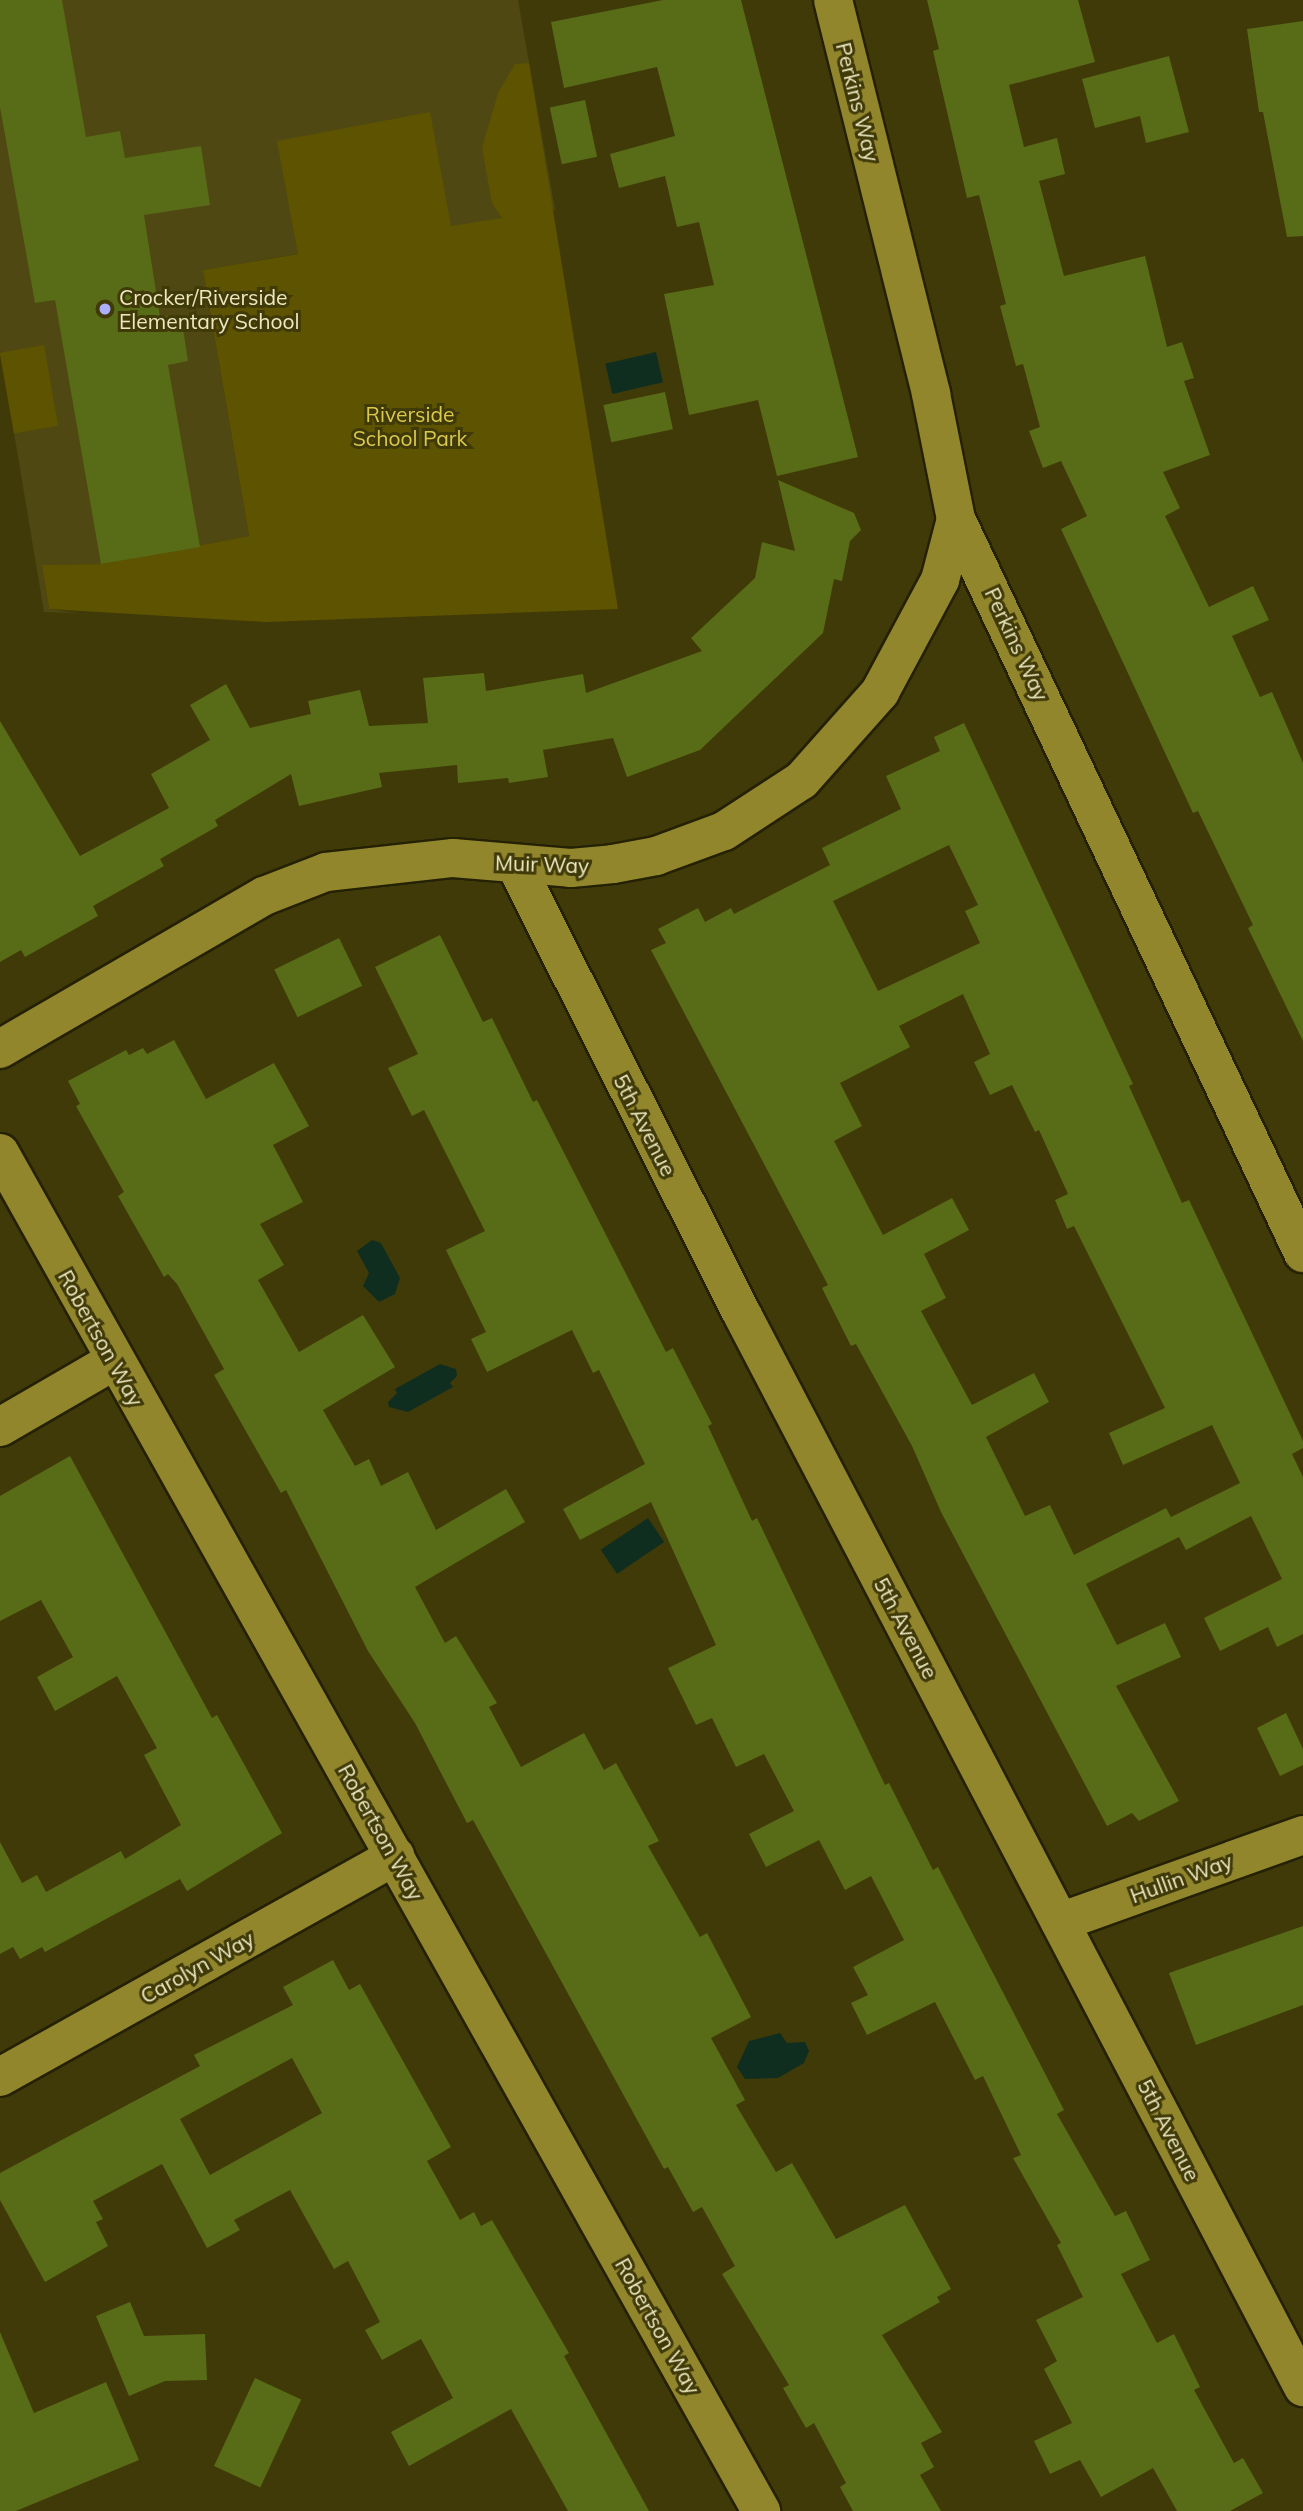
<!DOCTYPE html>
<style>
body{margin:0}
#map{position:relative;width:1303px;height:2511px;overflow:hidden;background:#403a09;font-family:Mulish,sans-serif}
div>[style]{position:absolute}
[style*='--x']{left:calc(var(--x)*1px);top:calc(var(--y)*1px);width:calc(var(--w)*1px);rotate:calc(var(--a)*1deg)}
.built>*{inset:0;background:#4f4812}
.green>*{inset:0;background:#5d5301;transform-origin:0 0}
.water>*{inset:0;background:#0f2e20;transform-origin:0 0}
.building>*{inset:0;background:#586b16;transform-origin:0 0}
.roads{filter:drop-shadow(2px 0 #252105) drop-shadow(-2px 0 #252105) drop-shadow(0 2px #252105) drop-shadow(0 -2px #252105)}
.street>*{height:38px;margin:-19px;padding:0 19px;transform-origin:19px;border-radius:19px;background:#92862d}
.dots>*{width:19px;height:19px;translate:-50% -50%;box-sizing:border-box;border:4px solid #403a09;border-radius:50%}
span{translate:-50% -50%;white-space:nowrap;text-align:center;line-height:1.15;-webkit-text-stroke:6px #403a09;paint-order:stroke}
.street-label{font-size:21px;color:#ede8bf}
.poi-label{font-size:21px;color:#ede8bf}
.left{translate:0 -50%;text-align:left}
.park-label{font-size:21px;color:#dac94d}
</style>
<div id="map">
<div class="built">
<div style="clip-path:polygon(0 0,518px 0,555px 210px,203px 270px,249px 536px,101px 564px,42px 565px,49px 609px,77px 613px,44px 612px,0 349px)"></div>
</div>
<div class="green">
<div style="clip-path:polygon(529px 63px,618px 609px,265px 622px,49px 609px,42px 565px,101px 564px,249px 536px,203px 270px,298px 254px,277px 141px,430px 112px,451px 226px,502px 218px,492px 203px,482px 148px,498px 93px,515px 64px)"></div>
<div style="left:44px;top:345px;width:82px;height:45px;rotate:80deg"></div>
</div>
<div class="water">
<div style="left:656px;top:352px;width:31px;height:52px;rotate:77deg"></div>
<div style="clip-path:polygon(372px 1240px,381px 1243px,400px 1278px,395px 1294px,379px 1302px,363px 1286px,369px 1273px,357px 1251px)"></div>
<div style="clip-path:polygon(440px 1364px,456px 1369px,457px 1376px,450px 1383px,453px 1387px,408px 1412px,389px 1407px,388px 1402px,397px 1393px,395px 1389px)"></div>
<div style="left:648px;top:1518px;width:29px;height:57px;rotate:56deg"></div>
<div style="clip-path:polygon(780px 2033px,787px 2043px,805px 2042px,809px 2051px,804px 2063px,778px 2078px,745px 2079px,737px 2067px,749px 2041px)"></div>
</div>
<div class="building">
<div style="clip-path:polygon(0 0,62px 0,86px 137px,120px 131px,125px 158px,201px 146px,210px 205px,144px 215px,160px 317px,169px 316px,170px 324px,182px 322px,188px 361px,168px 365px,200px 547px,101px 564px,55px 300px,35px 303px,0 107px)"></div>
<div style="clip-path:polygon(663px 0,741px 0,858px 457px,777px 476px,758px 400px,689px 415px,664px 294px,714px 285px,699px 222px,677px 227px,665px 176px,619px 188px,610px 154px,675px 136px,657px 67px,564px 88px,551px 22px)"></div>
<div style="clip-path:polygon(927px 0,1078px 0,1095px 62px,1009px 85px,1024px 147px,1057px 138px,1065px 174px,1039px 181px,1064px 276px,1145px 256px,1167px 347px,1182px 342px,1194px 378px,1184px 381px,1210px 455px,1163px 472px,1180px 508px,1165px 516px,1209px 607px,1253px 586px,1269px 620px,1232px 636px,1260px 697px,1272px 692px,1303px 763px,1303px 1041px,1248px 928px,1253px 925px,1198px 811px,1193px 813px,1061px 529px,1087px 516px,1061px 461px,1043px 468px,1029px 431px,1040px 427px,1023px 364px,1016px 366px,1000px 306px,1006px 304px,979px 195px,967px 198px,933px 51px,939px 49px)"></div>
<div style="clip-path:polygon(1303px 21px,1303px 236px,1287px 237px,1263px 112px,1259px 112px,1247px 29px)"></div>
<div style="clip-path:polygon(1169px 56px,1189px 132px,1146px 143px,1140px 116px,1095px 128px,1082px 79px)"></div>
<div style="left:585px;top:100px;width:58px;height:36px;rotate:78deg"></div>
<div style="left:665px;top:392px;width:38px;height:63px;rotate:78deg"></div>
<div style="clip-path:polygon(778px 480px,854px 513px,861px 530px,850px 541px,842px 581px,834px 579px,823px 633px,700px 750px,627px 777px,613px 738px,543px 750px,548px 777px,509px 783px,508px 778px,458px 783px,457px 765px,379px 773px,382px 787px,299px 806px,291px 774px,215px 820px,218px 826px,160px 859px,164px 866px,93px 906px,98px 916px,25px 957px,21px 950px,0 962px,0 721px,80px 856px,169px 808px,151px 774px,210px 740px,190px 705px,226px 684px,250px 728px,311px 714px,308px 701px,360px 690px,369px 726px,428px 723px,423px 678px,484px 673px,486px 691px,583px 674px,586px 693px,702px 651px,691px 638px,755px 578px,762px 542px,795px 551px)"></div>
<div style="clip-path:polygon(evenodd,964px 723px,1133px 1084px,1129px 1086px,1182px 1203px,1189px 1200px,1303px 1441px,1303px 1448px,1292px 1454px,1303px 1477px,1303px 1634px,1277px 1647px,1268px 1627px,1220px 1651px,1204px 1618px,1282px 1579px,1251px 1516px,1186px 1550px,1179px 1537px,1086px 1584px,1117px 1645px,1165px 1623px,1181px 1657px,1116px 1686px,1179px 1801px,1139px 1821px,1132px 1813px,1107px 1826px,941px 1512px,912px 1446px,856px 1344px,851px 1346px,822px 1288px,828px 1285px,651px 950px,666px 943px,658px 929px,698px 908px,705px 922px,731px 908px,734px 914px,830px 865px,822px 848px,901px 809px,886px 776px,940px 751px,934px 737px,964px 723px,949px 845px,978px 905px,965px 911px,980px 943px,878px 991px,833px 901px,949px 845px,964px 723px,963px 994px,990px 1054px,974px 1062px,990px 1095px,1012px 1085px,1035px 1132px,1039px 1130px,1068px 1194px,1055px 1200px,1067px 1229px,1074px 1226px,1165px 1408px,1109px 1433px,1123px 1465px,1212px 1425px,1240px 1483px,1171px 1517px,1166px 1508px,1074px 1555px,1050px 1505px,1025px 1516px,986px 1437px,1049px 1402px,1034px 1373px,972px 1405px,921px 1311px,946px 1298px,924px 1254px,969px 1230px,952px 1198px,883px 1235px,834px 1141px,862px 1126px,840px 1083px,910px 1047px,899px 1026px,963px 994px)"></div>
<div style="clip-path:polygon(440px 935px,483px 1022px,492px 1018px,533px 1102px,537px 1100px,666px 1352px,673px 1348px,712px 1424px,708px 1426px,752px 1521px,757px 1518px,885px 1785px,889px 1783px,933px 1870px,938px 1867px,1064px 2110px,1057px 2114px,1115px 2216px,1126px 2211px,1150px 2260px,1121px 2274px,1157px 2343px,1174px 2334px,1200px 2387px,1194px 2390px,1234px 2463px,1243px 2458px,1263px 2493px,1230px 2511px,1177px 2511px,1153px 2468px,1101px 2497px,1080px 2460px,1050px 2474px,1034px 2441px,1072px 2423px,1044px 2369px,1057px 2361px,1036px 2320px,1083px 2297px,1057px 2245px,1061px 2243px,1013px 2158px,1021px 2155px,983px 2076px,975px 2080px,935px 2002px,867px 2035px,851px 2003px,868px 1995px,853px 1967px,904px 1940px,871px 1876px,845px 1890px,819px 1840px,766px 1867px,749px 1834px,794px 1811px,764px 1754px,736px 1767px,712px 1718px,696px 1725px,668px 1668px,716px 1645px,651px 1502px,580px 1540px,563px 1509px,645px 1464px,599px 1370px,593px 1373px,572px 1330px,487px 1372px,471px 1339px,486px 1332px,446px 1250px,485px 1231px,424px 1110px,412px 1116px,388px 1068px,418px 1054px,375px 967px)"></div>
<div style="left:339px;top:938px;width:53px;height:72px;rotate:64deg"></div>
<div style="clip-path:polygon(174px 1040px,206px 1099px,274px 1063px,309px 1126px,273px 1145px,303px 1202px,260px 1224px,284px 1265px,258px 1280px,299px 1352px,363px 1315px,395px 1367px,323px 1410px,355px 1466px,369px 1459px,381px 1486px,408px 1472px,436px 1530px,506px 1489px,525px 1522px,415px 1587px,445px 1643px,456px 1636px,497px 1703px,489px 1707px,521px 1767px,584px 1733px,604px 1770px,616px 1763px,659px 1841px,648px 1846px,700px 1937px,707px 1933px,751px 2017px,711px 2038px,745px 2100px,736px 2105px,776px 2172px,792px 2163px,836px 2239px,905px 2205px,951px 2289px,937px 2297px,940px 2302px,882px 2335px,942px 2432px,921px 2443px,934px 2467px,920px 2475px,941px 2511px,853px 2511px,840px 2487px,846px 2483px,814px 2423px,806px 2428px,783px 2388px,789px 2385px,722px 2274px,735px 2266px,702px 2207px,693px 2212px,668px 2167px,664px 2169px,473px 1820px,467px 1823px,415px 1723px,368px 1651px,286px 1490px,281px 1493px,214px 1375px,224px 1369px,177px 1284px,168px 1274px,164px 1277px,118px 1196px,124px 1192px,76px 1106px,80px 1104px,68px 1081px,126px 1050px,129px 1055px,143px 1048px,147px 1054px)"></div>
<div style="clip-path:polygon(70px 1456px,212px 1718px,217px 1715px,282px 1833px,187px 1891px,180px 1879px,45px 1952px,42px 1947px,20px 1959px,13px 1947px,0 1954px,0 1842px,22px 1883px,37px 1875px,46px 1892px,121px 1851px,125px 1859px,181px 1825px,144px 1755px,157px 1748px,117px 1676px,55px 1711px,37px 1677px,73px 1657px,41px 1600px,0 1621px,0 1496px)"></div>
<div style="clip-path:polygon(1286px 1713px,1303px 1749px,1303px 1765px,1280px 1776px,1257px 1728px)"></div>
<div style="clip-path:polygon(1303px 1926px,1303px 2005px,1196px 2045px,1169px 1973px)"></div>
<div style="clip-path:polygon(evenodd,333px 1960px,349px 1990px,360px 1984px,451px 2147px,427px 2161px,460px 2220px,474px 2212px,481px 2226px,492px 2220px,569px 2353px,564px 2356px,649px 2511px,568px 2511px,511px 2409px,409px 2466px,391px 2432px,453px 2398px,421px 2339px,382px 2360px,365px 2330px,380px 2322px,348px 2261px,334px 2269px,290px 2190px,234px 2220px,240px 2230px,207px 2248px,162px 2164px,93px 2201px,103px 2219px,96px 2222px,108px 2246px,45px 2282px,0 2200px,0 2173px,200px 2066px,194px 2055px,293px 2005px,283px 1987px,333px 1960px,292px 2058px,322px 2113px,210px 2175px,180px 2119px,292px 2058px)"></div>
<div style="clip-path:polygon(130px 2302px,144px 2336px,205px 2334px,207px 2380px,165px 2381px,129px 2396px,96px 2316px)"></div>
<div style="clip-path:polygon(0 2332px,34px 2413px,106px 2382px,139px 2460px,16px 2511px,0 2511px)"></div>
<div style="left:255px;top:2378px;width:51px;height:97px;rotate:25deg"></div>
</div>
<div class="roads">
<div class="street">
<div style="--x:833;--y:0;--w:406;--a:76"></div>
<div style="--x:931;--y:394;--w:127;--a:78.7"></div>
<div style="--x:956;--y:519;--w:812;--a:64.7"></div>
<div style="--x:516;--y:866;--w:502;--a:63.23"></div>
<div style="--x:742;--y:1314;--w:1211;--a:62.4"></div>
<div style="--x:0;--y:1049;--w:305;--a:-30.1"></div>
<div style="--x:264;--y:896;--w:66;--a:-21.2"></div>
<div style="--x:326;--y:872;--w:128;--a:-6.3"></div>
<div style="--x:453;--y:858;--w:118;--a:4.8"></div>
<div style="--x:571;--y:868;--w:42;--a:-5.4"></div>
<div style="--x:613;--y:864;--w:44;--a:-10.5"></div>
<div style="--x:656;--y:856;--w:72;--a:-20.2"></div>
<div style="--x:724;--y:831;--w:93;--a:-33.2"></div>
<div style="--x:802;--y:780;--w:118;--a:-48.4"></div>
<div style="--x:880;--y:692;--w:127;--a:-61.8"></div>
<div style="--x:940;--y:580;--w:63;--a:-75.3"></div>
<div style="--x:0;--y:1153;--w:1557;--a:60.73"></div>
<div style="--x:0;--y:1427;--w:132;--a:-30.1"></div>
<div style="--x:1060;--y:1922;--w:258;--a:-19.7"></div>
<div style="--x:0;--y:2077;--w:453;--a:-29.2"></div>
</div>
</div>
<div class="dots">
<div style="left:105px;top:309px;background:#acaffb"></div>
</div>
<div class="street-label">
<span style="left:858px;top:102px;rotate:76deg">Perkins Way</span>
<span style="left:1017px;top:644px;rotate:65deg">Perkins Way</span>
<span style="left:542px;top:864px;rotate:2deg">Muir Way</span>
<span style="left:645px;top:1125px;rotate:63deg">5th Avenue</span>
<span style="left:101px;top:1338px;rotate:61deg">Robertson Way</span>
<span style="left:906px;top:1628px;rotate:62deg">5th Avenue</span>
<span style="left:381px;top:1832px;rotate:61deg">Robertson Way</span>
<span style="left:1181px;top:1878px;rotate:-20deg">Hullin Way</span>
<span style="left:197px;top:1967px;rotate:-29deg">Carolyn Way</span>
<span style="left:1169px;top:2130px;rotate:63deg">5th Avenue</span>
<span style="left:658px;top:2326px;rotate:61deg">Robertson Way</span>
</div>
<div class="poi-label">
<span class="left" style="left:119px;top:309px">Crocker/Riverside<br>Elementary School</span>
</div>
<div class="park-label">
<span style="left:410px;top:426px">Riverside<br>School Park</span>
</div>
</div>
